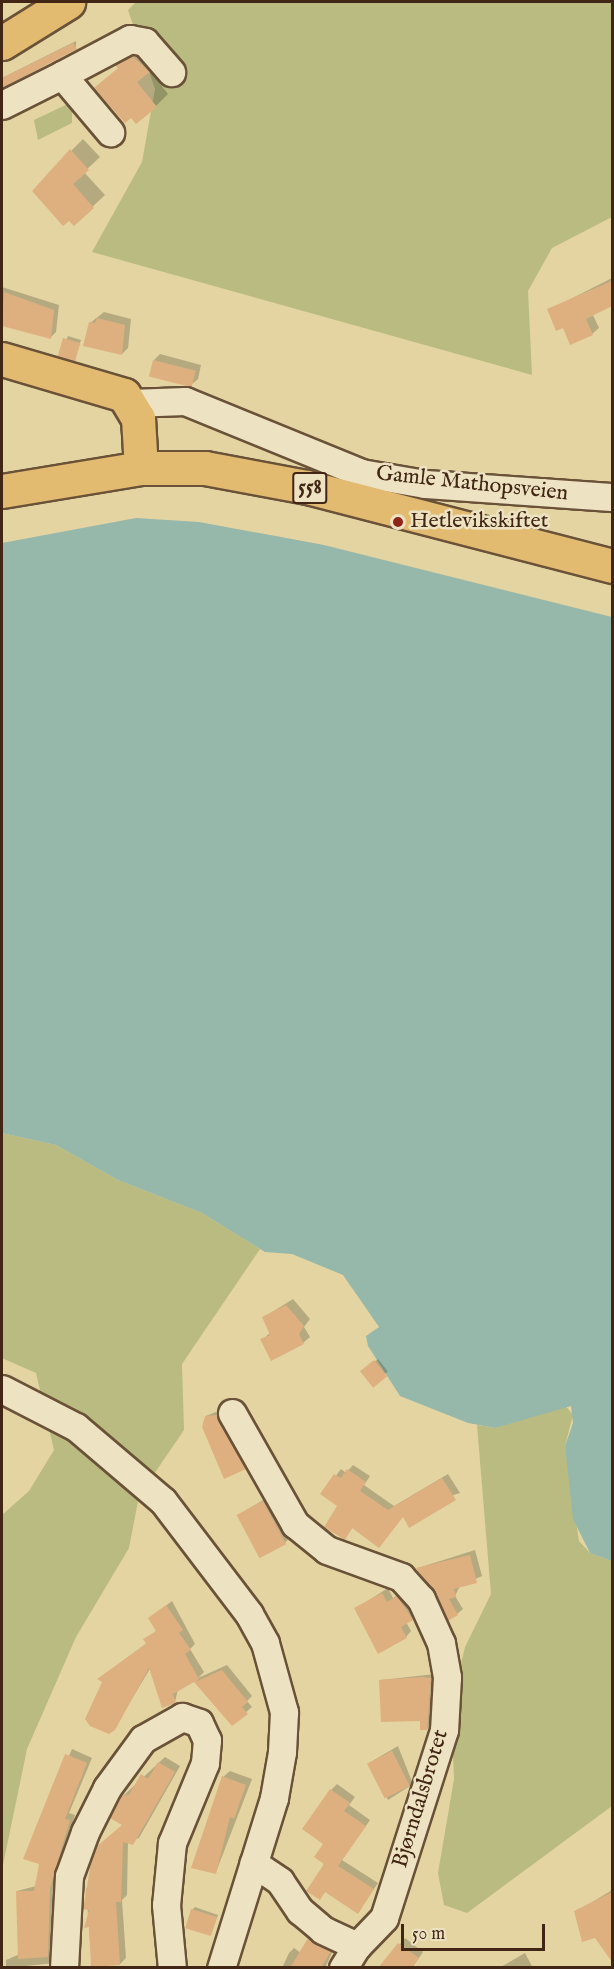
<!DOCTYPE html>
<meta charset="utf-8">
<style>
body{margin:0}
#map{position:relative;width:614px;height:1969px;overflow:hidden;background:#e3d4a1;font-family:"IM FELL English",serif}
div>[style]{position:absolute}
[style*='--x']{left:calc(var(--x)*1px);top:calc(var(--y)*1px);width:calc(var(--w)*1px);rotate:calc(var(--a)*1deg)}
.green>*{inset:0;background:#babb80}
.water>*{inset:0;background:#96b8aa}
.shadow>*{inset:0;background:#0003;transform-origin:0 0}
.building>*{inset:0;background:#dfb07f;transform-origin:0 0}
.roads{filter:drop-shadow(2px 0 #6a5238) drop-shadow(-2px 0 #6a5238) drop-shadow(0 2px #6a5238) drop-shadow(0 -2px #6a5238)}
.minor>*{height:27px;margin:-13.5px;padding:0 13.5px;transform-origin:13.5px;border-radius:13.5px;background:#ede3c2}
.major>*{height:33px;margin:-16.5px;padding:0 16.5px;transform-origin:16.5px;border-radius:16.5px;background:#e2ba70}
.dots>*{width:16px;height:16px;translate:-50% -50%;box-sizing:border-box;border:3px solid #ede3c2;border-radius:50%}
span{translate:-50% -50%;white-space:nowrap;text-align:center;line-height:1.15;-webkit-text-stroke:5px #ede3c2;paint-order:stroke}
.shield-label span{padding:2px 4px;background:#ede3c2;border:2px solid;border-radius:4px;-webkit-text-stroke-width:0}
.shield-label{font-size:21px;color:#422615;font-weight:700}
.street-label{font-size:22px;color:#422615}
.poi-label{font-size:22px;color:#422615}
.left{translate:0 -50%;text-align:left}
.frame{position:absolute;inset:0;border:3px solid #422615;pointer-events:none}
.scale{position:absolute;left:401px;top:1924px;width:144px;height:27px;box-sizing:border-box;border:3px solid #422615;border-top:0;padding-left:8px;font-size:18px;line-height:21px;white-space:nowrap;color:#422615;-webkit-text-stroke:4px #ede3c2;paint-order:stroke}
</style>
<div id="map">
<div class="green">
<div style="clip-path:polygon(136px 2px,612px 2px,612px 217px,552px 248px,528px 291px,532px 375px,92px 252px,142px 162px,155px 89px,128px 10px)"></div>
<div style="clip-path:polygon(72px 102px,72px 123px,38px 140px,34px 120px)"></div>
<div style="clip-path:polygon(2px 1133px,56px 1145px,118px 1180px,202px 1213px,260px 1249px,182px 1364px,184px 1430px,139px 1496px,129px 1548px,76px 1637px,27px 1749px,2px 1870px,2px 1515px,29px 1491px,54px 1450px,36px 1373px,2px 1358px)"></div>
<div style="clip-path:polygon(565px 1405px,573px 1415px,565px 1446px,579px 1541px,590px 1553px,612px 1561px,612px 1806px,467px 1913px,444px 1905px,438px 1873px,454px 1779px,451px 1705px,465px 1647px,491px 1594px,477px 1425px,495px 1428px)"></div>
</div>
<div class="water">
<div style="clip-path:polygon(136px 518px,199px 522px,324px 545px,612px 617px,612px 1561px,590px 1553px,573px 1519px,565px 1446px,573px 1423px,571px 1406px,495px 1428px,468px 1423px,400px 1396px,368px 1346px,366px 1336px,379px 1327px,343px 1275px,292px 1254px,265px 1252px,202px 1213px,118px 1180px,56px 1145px,2px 1133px,2px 543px)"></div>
</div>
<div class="shadow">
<div style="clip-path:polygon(76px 41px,76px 48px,2px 87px,2px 78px)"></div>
<div style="clip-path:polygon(145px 44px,161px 59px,149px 70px,168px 94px,156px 106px,117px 65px)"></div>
<div style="clip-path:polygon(83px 139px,100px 157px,84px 172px,105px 195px,74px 224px,71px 151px)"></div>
<div style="clip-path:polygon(612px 278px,612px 301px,592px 313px,599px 328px,592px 334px,564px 326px,549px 310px)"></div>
<div style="clip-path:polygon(2px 287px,59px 305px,56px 332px,50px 338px,3px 325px,2px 330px)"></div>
<div style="clip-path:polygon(104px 312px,131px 319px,128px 348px,122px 354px,90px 323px)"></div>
<div style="clip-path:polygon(68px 336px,81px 340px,74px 359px,60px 355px)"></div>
<div style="clip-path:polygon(160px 354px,201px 365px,198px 379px,191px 385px,154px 360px)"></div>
<div style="clip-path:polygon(293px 1299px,310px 1319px,304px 1327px,310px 1337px,303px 1343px,262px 1340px,271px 1332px,264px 1317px)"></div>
<div style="left:378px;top:1359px;width:16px;height:21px;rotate:52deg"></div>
<div style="clip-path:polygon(223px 1409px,251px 1461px,245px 1467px,206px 1416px)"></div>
<div style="clip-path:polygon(353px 1465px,370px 1476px,364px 1485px,394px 1506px,448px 1474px,460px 1493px,353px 1527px,345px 1538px,339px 1505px,322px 1494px,341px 1469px,346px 1473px)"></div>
<div style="clip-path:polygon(270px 1496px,291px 1536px,285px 1543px,238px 1515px)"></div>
<div style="clip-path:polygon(475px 1550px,482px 1576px,460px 1586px,455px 1596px,463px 1609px,457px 1614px,418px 1568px)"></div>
<div style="clip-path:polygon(388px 1588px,393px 1598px,403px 1592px,417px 1614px,406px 1622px,411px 1631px,406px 1637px,355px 1609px)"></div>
<div style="clip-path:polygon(172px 1601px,195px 1644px,190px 1649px,204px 1672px,198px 1678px,227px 1665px,252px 1696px,247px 1701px,252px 1707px,232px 1724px,195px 1680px,178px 1689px,175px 1702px,151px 1667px,114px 1729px,105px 1674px,147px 1643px,157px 1630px,150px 1618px)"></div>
<div style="clip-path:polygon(435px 1674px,432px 1724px,427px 1729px,381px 1680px)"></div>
<div style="clip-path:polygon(398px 1746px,413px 1784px,388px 1800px,369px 1763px)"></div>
<div style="clip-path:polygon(72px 1749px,92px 1758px,69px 1813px,75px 1815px,55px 1881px,55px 1963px,6px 1968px,6px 1960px,20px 1954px,17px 1891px,36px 1886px,41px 1863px,25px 1858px)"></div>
<div style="clip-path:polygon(165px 1757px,180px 1766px,139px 1838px,128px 1842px,127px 1895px,122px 1900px,126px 1958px,120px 1964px,92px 1966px,86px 1889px,124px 1824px,122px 1797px)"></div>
<div style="clip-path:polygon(230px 1771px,252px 1779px,216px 1872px,223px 1777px)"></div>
<div style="clip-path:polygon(337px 1784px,355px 1797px,349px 1805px,370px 1820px,342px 1860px,378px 1883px,358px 1912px,326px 1891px,320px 1898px,331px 1790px)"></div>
<div style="clip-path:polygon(612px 1890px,612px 1889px,612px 1959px,576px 1912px)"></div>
<div style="clip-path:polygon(195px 1907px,218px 1915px,211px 1934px,192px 1910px)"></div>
<div style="clip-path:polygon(315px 1934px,335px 1946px,325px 1968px,282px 1968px,289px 1953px,294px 1948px,301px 1953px)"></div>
<div style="clip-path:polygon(405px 1938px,423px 1952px,412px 1968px,380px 1968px)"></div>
<div style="clip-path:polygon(525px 1953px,533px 1968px,499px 1968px)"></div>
</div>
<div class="building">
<div style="clip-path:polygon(73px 43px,77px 49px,2px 88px,2px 78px)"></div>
<div style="clip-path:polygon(132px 56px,150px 72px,137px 82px,157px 107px,136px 124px,131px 118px,125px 123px,94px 88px,118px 68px,115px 65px)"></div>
<div style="clip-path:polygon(70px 149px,89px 170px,73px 184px,94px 208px,74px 226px,69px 221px,63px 226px,32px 191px)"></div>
<div style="clip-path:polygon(612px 281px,612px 306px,586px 319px,593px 335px,570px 345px,563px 328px,556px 331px,547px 309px)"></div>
<div style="clip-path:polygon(4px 292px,54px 310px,51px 339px,2px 326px)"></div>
<div style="clip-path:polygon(97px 318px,125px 325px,122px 355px,83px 346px,89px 322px,95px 323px)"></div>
<div style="left:63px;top:338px;width:18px;height:19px;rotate:16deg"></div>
<div style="left:153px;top:360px;width:44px;height:17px;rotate:14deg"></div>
<div style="clip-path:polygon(286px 1305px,304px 1326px,299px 1334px,304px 1344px,271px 1361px,260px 1339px,270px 1335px,262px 1317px)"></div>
<div style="left:374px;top:1360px;width:21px;height:18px;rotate:51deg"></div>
<div style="clip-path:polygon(217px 1415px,246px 1469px,224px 1479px,202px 1427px,205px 1416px)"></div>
<div style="clip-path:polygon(347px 1469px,366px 1482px,360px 1491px,388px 1510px,442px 1478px,456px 1500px,409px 1528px,403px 1517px,379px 1548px,352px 1528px,345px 1540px,324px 1527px,337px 1506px,320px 1494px,334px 1474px,341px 1478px)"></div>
<div style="left:263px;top:1501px;width:49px;height:30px;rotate:62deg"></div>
<div style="clip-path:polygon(470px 1555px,477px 1583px,454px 1589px,456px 1597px,449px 1599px,458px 1615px,448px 1621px,416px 1568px)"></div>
<div style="clip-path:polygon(382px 1593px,387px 1602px,397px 1596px,413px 1620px,401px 1627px,407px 1638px,378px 1654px,354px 1608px)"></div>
<div style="clip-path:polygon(166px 1605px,183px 1630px,179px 1633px,191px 1650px,185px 1654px,199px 1679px,195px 1682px,222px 1670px,248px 1702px,242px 1707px,248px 1714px,232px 1726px,194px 1682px,173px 1694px,176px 1703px,162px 1708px,149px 1668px,115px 1730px,109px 1734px,90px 1726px,85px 1719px,102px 1682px,97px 1679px,146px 1644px,143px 1639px,156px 1631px,148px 1618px)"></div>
<div style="clip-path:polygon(421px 1677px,431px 1678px,427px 1730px,420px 1730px,420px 1721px,381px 1722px,379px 1680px)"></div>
<div style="left:392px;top:1751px;width:39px;height:28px;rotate:63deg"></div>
<div style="clip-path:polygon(65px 1754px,87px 1763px,65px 1819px,70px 1820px,50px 1888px,48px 1957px,18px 1959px,16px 1891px,34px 1891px,39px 1864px,23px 1859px)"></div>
<div style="clip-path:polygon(158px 1762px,175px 1772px,133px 1845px,123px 1842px,121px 1902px,116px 1902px,120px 1965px,91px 1967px,89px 1927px,84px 1928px,89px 1910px,83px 1909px,91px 1863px,96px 1847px,122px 1825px,110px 1818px,120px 1796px,129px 1795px,141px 1774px,148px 1779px)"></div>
<div style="clip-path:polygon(222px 1776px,246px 1785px,234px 1819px,230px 1817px,216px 1874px,191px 1868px)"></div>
<div style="clip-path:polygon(330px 1789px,350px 1803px,344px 1811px,366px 1826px,338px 1866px,374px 1889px,358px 1914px,325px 1892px,320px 1900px,306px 1891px,324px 1864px,314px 1857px,323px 1844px,302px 1829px)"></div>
<div style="clip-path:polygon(612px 1892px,612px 1962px,595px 1938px,582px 1942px,574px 1911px)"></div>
<div style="left:191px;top:1909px;width:27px;height:20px;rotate:17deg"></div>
<div style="clip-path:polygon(308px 1938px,331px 1951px,321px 1968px,290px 1968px)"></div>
<div style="clip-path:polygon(398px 1943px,419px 1958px,412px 1968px,378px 1968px)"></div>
</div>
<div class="roads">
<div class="minor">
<div style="--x:62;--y:75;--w:77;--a:-27.9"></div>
<div style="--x:130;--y:39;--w:15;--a:11"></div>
<div style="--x:145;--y:42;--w:40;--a:49"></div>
<div style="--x:2;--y:105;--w:67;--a:-26.6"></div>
<div style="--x:62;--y:75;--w:75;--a:49.9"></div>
<div style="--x:130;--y:403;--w:55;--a:-2.1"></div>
<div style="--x:185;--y:401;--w:190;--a:22.2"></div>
<div style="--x:361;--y:473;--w:65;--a:9.8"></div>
<div style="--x:425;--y:484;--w:187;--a:4"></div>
<div style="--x:2;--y:1389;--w:83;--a:27.2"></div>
<div style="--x:76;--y:1427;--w:114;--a:40.4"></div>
<div style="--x:163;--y:1501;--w:142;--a:52.7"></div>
<div style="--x:249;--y:1614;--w:33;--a:61"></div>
<div style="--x:265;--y:1643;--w:72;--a:74.6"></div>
<div style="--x:284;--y:1712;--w:40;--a:92.9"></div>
<div style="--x:282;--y:1752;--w:47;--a:99.9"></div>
<div style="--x:274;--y:1798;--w:178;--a:107.3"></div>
<div style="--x:232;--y:1413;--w:128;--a:60.4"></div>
<div style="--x:295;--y:1524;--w:41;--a:39.1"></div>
<div style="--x:327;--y:1550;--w:79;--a:20"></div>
<div style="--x:401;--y:1577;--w:30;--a:48"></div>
<div style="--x:421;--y:1599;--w:48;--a:65.6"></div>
<div style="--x:441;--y:1643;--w:35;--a:80"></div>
<div style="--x:447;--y:1677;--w:53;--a:93.2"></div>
<div style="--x:444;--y:1730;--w:197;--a:107.7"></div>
<div style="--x:384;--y:1918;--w:39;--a:134"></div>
<div style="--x:357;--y:1946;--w:38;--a:-155"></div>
<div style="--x:323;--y:1930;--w:30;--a:-140"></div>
<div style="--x:300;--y:1911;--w:36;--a:-124"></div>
<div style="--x:280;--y:1881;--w:32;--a:-146"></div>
<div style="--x:64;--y:1968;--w:92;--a:-86.9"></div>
<div style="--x:69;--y:1876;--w:47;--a:-70"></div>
<div style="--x:85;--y:1832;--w:49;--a:-63.4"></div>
<div style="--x:107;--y:1788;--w:61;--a:-53.7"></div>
<div style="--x:143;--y:1739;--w:45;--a:-29.4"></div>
<div style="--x:182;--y:1717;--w:18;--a:19"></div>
<div style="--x:199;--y:1723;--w:19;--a:65"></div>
<div style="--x:207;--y:1740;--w:23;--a:95"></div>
<div style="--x:205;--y:1763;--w:87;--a:112.4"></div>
<div style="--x:172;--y:1843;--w:62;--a:95.5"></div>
<div style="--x:166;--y:1905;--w:63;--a:84.6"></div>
<div style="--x:343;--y:1968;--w:26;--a:-58"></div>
</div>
<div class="major">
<div style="--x:2;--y:43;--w:78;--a:-31.8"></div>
<div style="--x:2;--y:359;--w:127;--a:16.4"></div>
<div style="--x:124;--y:395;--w:27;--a:59"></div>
<div style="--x:138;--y:418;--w:50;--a:86.6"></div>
<div style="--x:2;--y:491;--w:141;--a:-9.4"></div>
<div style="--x:141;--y:468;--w:64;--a:0"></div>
<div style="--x:205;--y:468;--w:104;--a:10.6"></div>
<div style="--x:307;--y:487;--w:315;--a:14.5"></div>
</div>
</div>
<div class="dots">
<div style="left:398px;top:522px;background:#8f2418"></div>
</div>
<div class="shield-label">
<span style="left:310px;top:488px">558</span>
</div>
<div class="street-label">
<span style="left:472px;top:484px;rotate:6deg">Gamle Mathopsveien</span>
<span style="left:421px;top:1799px;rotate:-73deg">Bjørndalsbrotet</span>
</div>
<div class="poi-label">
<span class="left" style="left:410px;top:522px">Hetlevikskiftet</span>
</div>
<div class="frame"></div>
<div class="scale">50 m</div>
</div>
